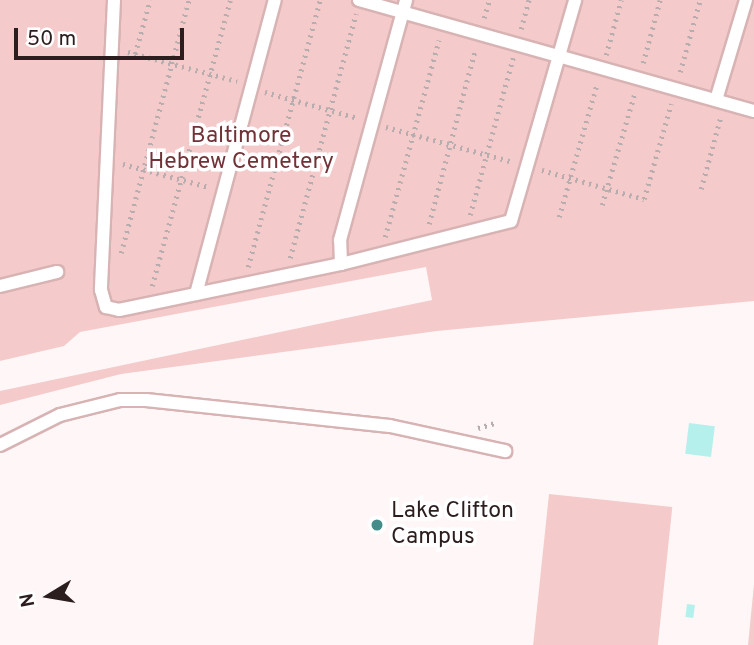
<!DOCTYPE html>
<style>
body{margin:0}
#map{position:relative;width:754px;height:645px;overflow:hidden;background:#fff7f7;font-family:Overpass,sans-serif}
div>[style]{position:absolute}
[style*='--x']{left:calc(var(--x)*1px);top:calc(var(--y)*1px);width:calc(var(--w)*1px);rotate:calc(var(--a)*1deg)}
.green>*{inset:0;background:#f5cacb;transform-origin:0 0}
.building>*{inset:0;background:#b5f0ec;transform-origin:0 0}
.path>*{height:4.5px;margin-top:-2.25px;transform-origin:0;background:repeating-linear-gradient(90deg,#b7adae 0 2px,transparent 0 7px)}
.roads{filter:drop-shadow(2px 0 #d8b3b4) drop-shadow(-2px 0 #d8b3b4) drop-shadow(0 2px #d8b3b4) drop-shadow(0 -2px #d8b3b4)}
.service>*{height:12px;margin:-6px;padding:0 6px;transform-origin:6px;border-radius:6px;background:#fff}
.dots>*{width:19px;height:19px;translate:-50% -50%;box-sizing:border-box;border:4px solid #fff;border-radius:50%}
span{translate:-50% -50%;white-space:nowrap;text-align:center;line-height:1.15;-webkit-text-stroke:7px #fff;paint-order:stroke}
.park-label{font-size:23px;color:#713237}
.poi-label{font-size:23px;color:#2c1e1f}
.left{translate:0 -50%;text-align:left}
.north{position:absolute;left:14px;top:561px;width:70px;height:70px;-webkit-text-stroke:5px #fff;paint-order:stroke;rotate:259deg;font-size:19px;font-weight:700;line-height:28px;text-align:center;color:#2c1e1f}
.north::after{content:'';display:block;margin:auto;width:24px;height:32px;background:#2c1e1f;clip-path:polygon(50% 0,100% 100%,50% 72%,0 100%)}
.scale{position:absolute;left:14px;top:28px;width:170px;height:32px;box-sizing:border-box;border:4px solid #2c1e1f;border-top:0;padding-left:9px;font-size:21px;line-height:24px;white-space:nowrap;color:#2c1e1f;-webkit-text-stroke:5px #fff;paint-order:stroke}
</style>
<div id="map">
<div class="green">
<div style="clip-path:polygon(0 0,754px 0,754px 301px,437px 331px,121px 374px,0 405px,0 391px,432px 300px,426px 267px,80px 332px,64px 346px,0 361px)"></div>
<div style="left:549px;top:494px;width:124px;height:152px;rotate:6deg"></div>
<div style="clip-path:polygon(754px 584px,754px 645px,748px 645px)"></div>
</div>
<div class="building">
<div style="left:689px;top:423px;width:26px;height:31px;rotate:7deg"></div>
<div style="left:687px;top:604px;width:8px;height:13px;rotate:7deg"></div>
</div>
<div class="path">
<div style="--x:484;--y:18;--w:19;--a:-74"></div>
<div style="--x:521;--y:29;--w:30;--a:-75"></div>
<div style="--x:128;--y:52;--w:113;--a:14.9"></div>
<div style="--x:135;--y:54;--w:56;--a:-74.5"></div>
<div style="--x:606;--y:55;--w:57;--a:-74.7"></div>
<div style="--x:643;--y:63;--w:65;--a:-74.9"></div>
<div style="--x:680;--y:72;--w:75;--a:-74.5"></div>
<div style="--x:265;--y:92;--w:97;--a:15.6"></div>
<div style="--x:386;--y:127;--w:132;--a:15.4"></div>
<div style="--x:123;--y:164;--w:89;--a:15"></div>
<div style="--x:542;--y:170;--w:106;--a:15.9"></div>
<div style="--x:644;--y:199;--w:99;--a:-74.1"></div>
<div style="--x:701;--y:189;--w:73;--a:-74.8"></div>
<div style="--x:602;--y:205;--w:118;--a:-73.7"></div>
<div style="--x:470;--y:215;--w:163;--a:-74.7"></div>
<div style="--x:559;--y:217;--w:138;--a:-74.1"></div>
<div style="--x:429;--y:224;--w:180;--a:-75.2"></div>
<div style="--x:385;--y:237;--w:204;--a:-74.7"></div>
<div style="--x:121;--y:253;--w:262;--a:-75"></div>
<div style="--x:290;--y:258;--w:253;--a:-74.9"></div>
<div style="--x:248;--y:267;--w:277;--a:-74.9"></div>
<div style="--x:152;--y:286;--w:296;--a:-74.7"></div>
<div style="--x:478;--y:428;--w:17;--a:-17"></div>
</div>
<div class="roads">
<div class="service">
<div style="--x:114;--y:0;--w:290;--a:92.6"></div>
<div style="--x:101;--y:290;--w:18;--a:74"></div>
<div style="--x:106;--y:307;--w:13;--a:13"></div>
<div style="--x:119;--y:310;--w:227;--a:-11.7"></div>
<div style="--x:341;--y:264;--w:175;--a:-14.2"></div>
<div style="--x:511;--y:221;--w:230;--a:-73.8"></div>
<div style="--x:359;--y:0;--w:410;--a:15.7"></div>
<div style="--x:716;--y:100;--w:104;--a:-73.3"></div>
<div style="--x:341;--y:264;--w:24;--a:-92"></div>
<div style="--x:340;--y:240;--w:249;--a:-74.6"></div>
<div style="--x:0;--y:286;--w:59;--a:-13.8"></div>
<div style="--x:196;--y:294;--w:304;--a:-75"></div>
<div style="--x:0;--y:445;--w:67;--a:-26.6"></div>
<div style="--x:60;--y:415;--w:62;--a:-14"></div>
<div style="--x:120;--y:400;--w:26;--a:0"></div>
<div style="--x:146;--y:400;--w:245;--a:6.1"></div>
<div style="--x:390;--y:426;--w:118;--a:12.3"></div>
</div>
</div>
<div class="dots">
<div style="left:377px;top:525px;background:#458d88"></div>
</div>
<div class="park-label">
<span style="left:241px;top:150px">Baltimore<br>Hebrew Cemetery</span>
</div>
<div class="poi-label">
<span class="left" style="left:391px;top:525px">Lake Clifton<br>Campus</span>
</div>
<div class="north">N</div>
<div class="scale">50 m</div>
</div>
